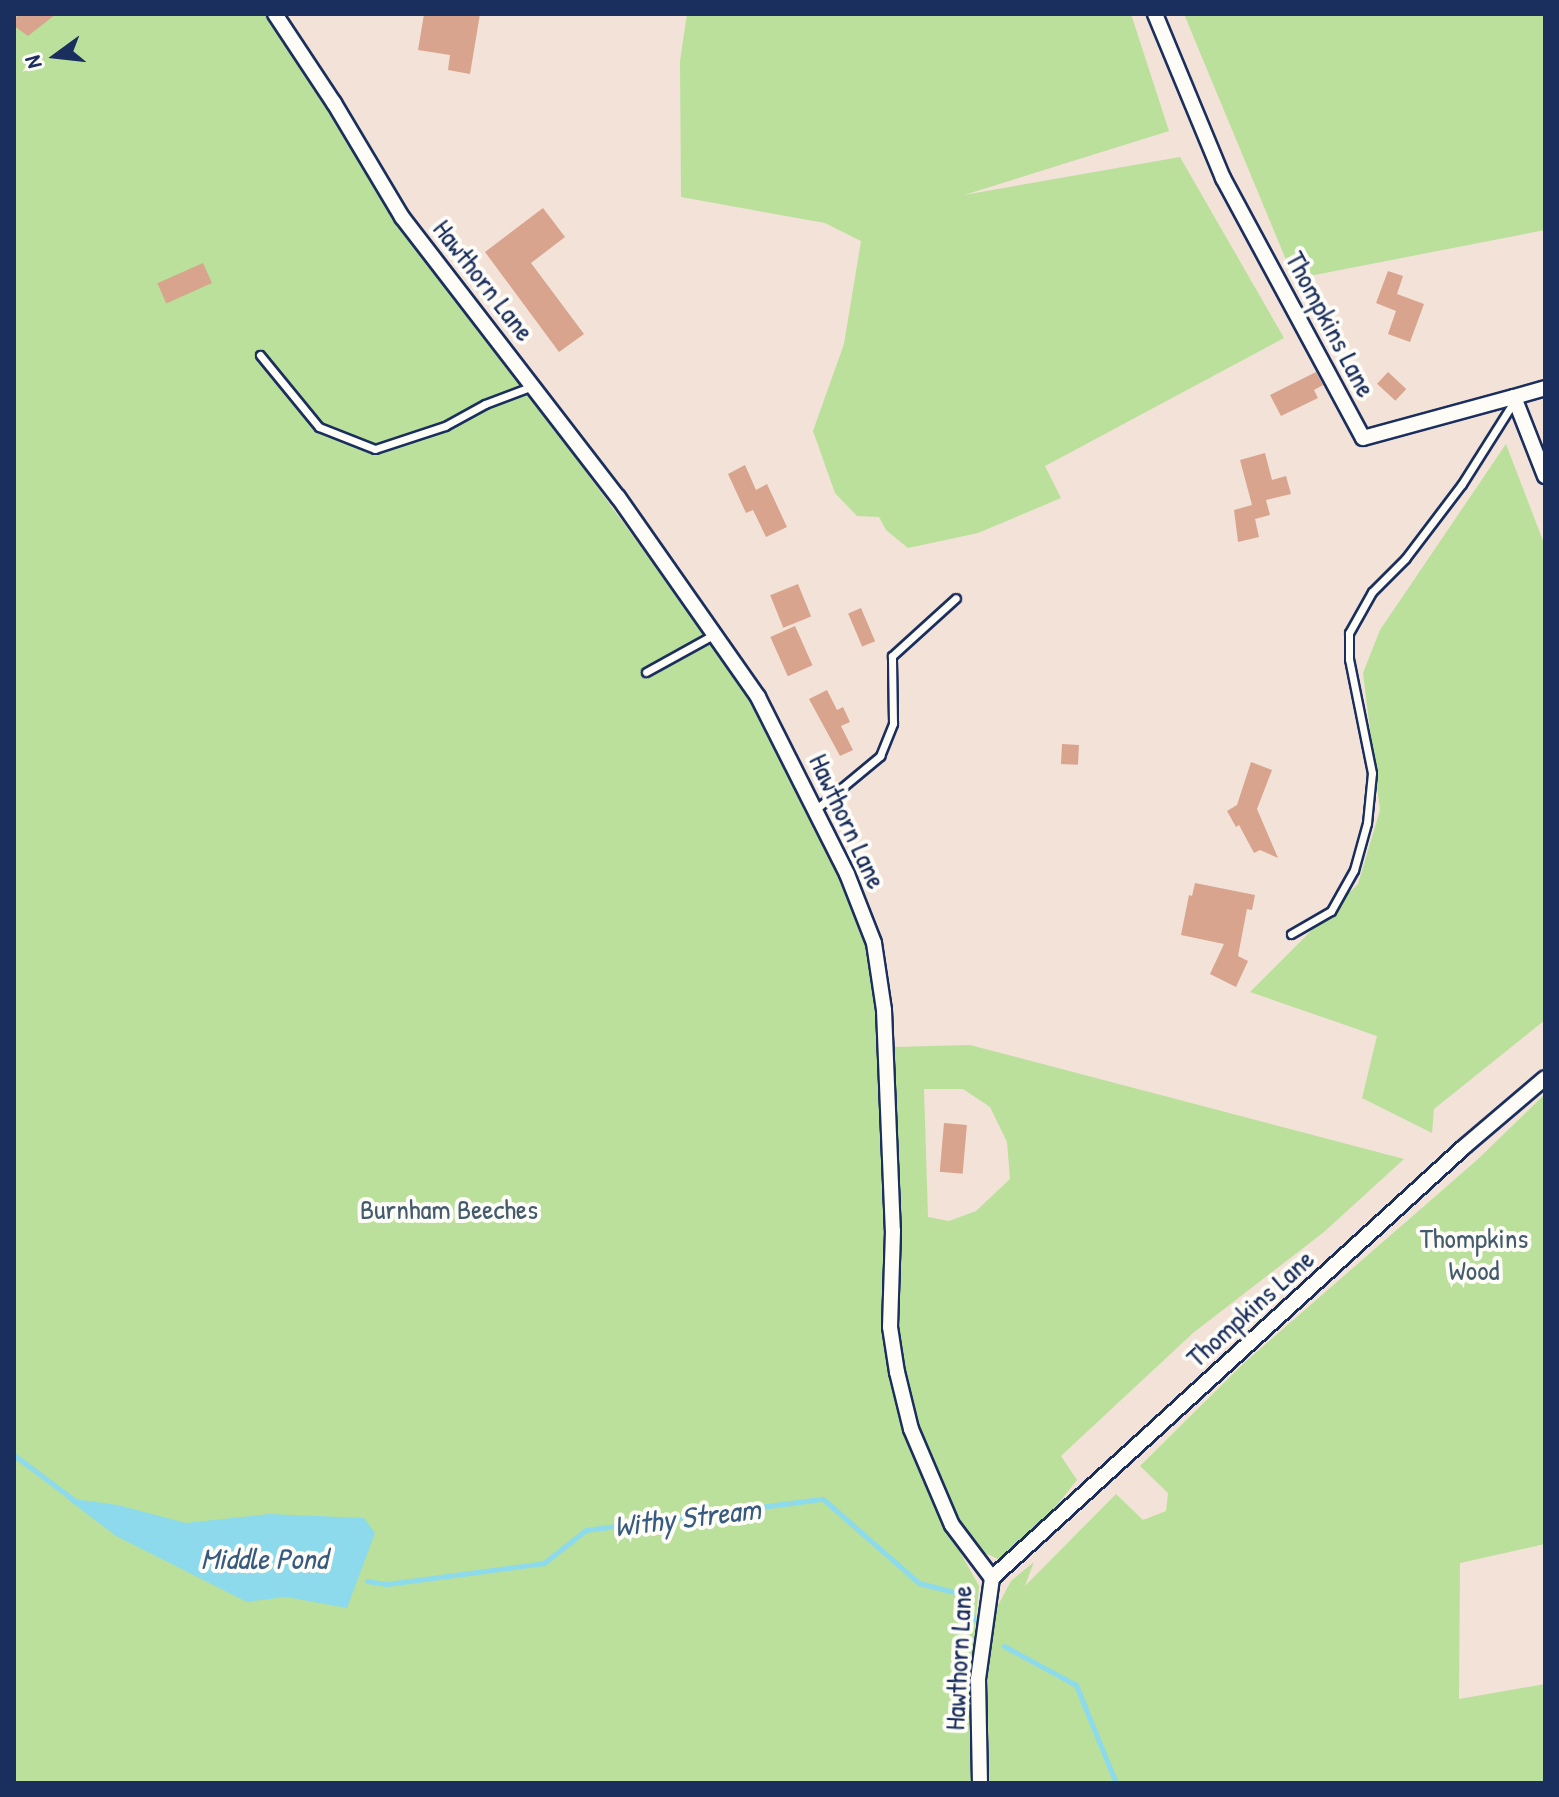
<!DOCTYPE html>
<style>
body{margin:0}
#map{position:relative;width:1559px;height:1797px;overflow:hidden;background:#f2e2d8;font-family:"Patrick Hand",sans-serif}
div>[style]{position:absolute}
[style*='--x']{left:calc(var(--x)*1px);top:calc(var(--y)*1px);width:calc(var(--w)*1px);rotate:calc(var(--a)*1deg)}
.green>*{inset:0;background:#bae09b}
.water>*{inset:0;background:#8cdaeb}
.stream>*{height:5px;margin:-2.5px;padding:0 2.5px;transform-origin:2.5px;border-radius:2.5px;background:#8cdaeb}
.building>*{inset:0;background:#d9a48e;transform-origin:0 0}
.roads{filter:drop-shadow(2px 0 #1b2f5e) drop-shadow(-2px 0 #1b2f5e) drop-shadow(0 2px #1b2f5e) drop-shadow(0 -2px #1b2f5e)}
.service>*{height:7px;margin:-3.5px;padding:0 3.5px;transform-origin:3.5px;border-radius:3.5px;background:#fdfcf7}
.minor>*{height:14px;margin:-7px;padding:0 7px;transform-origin:7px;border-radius:7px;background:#fdfcf7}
span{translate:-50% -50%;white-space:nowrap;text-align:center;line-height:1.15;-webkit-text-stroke:8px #fdfcf7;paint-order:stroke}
.street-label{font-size:28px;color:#1b2f5e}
.park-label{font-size:28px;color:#435b6d}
.water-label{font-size:30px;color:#375a81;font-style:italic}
.frame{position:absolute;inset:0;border:16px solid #1b2f5e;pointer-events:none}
.north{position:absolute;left:16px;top:16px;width:80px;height:80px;-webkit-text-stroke:6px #fdfcf7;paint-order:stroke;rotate:255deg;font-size:22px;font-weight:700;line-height:32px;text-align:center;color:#1b2f5e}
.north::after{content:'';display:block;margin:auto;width:28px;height:36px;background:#1b2f5e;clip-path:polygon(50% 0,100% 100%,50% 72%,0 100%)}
</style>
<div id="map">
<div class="green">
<div style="clip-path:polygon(14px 14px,267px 14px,336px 118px,360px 163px,720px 655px,771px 731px,863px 919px,874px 971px,879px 1015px,885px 1219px,881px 1325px,890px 1383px,931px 1500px,979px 1586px,971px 1677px,972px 1783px,14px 1783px)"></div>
<div style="clip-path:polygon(687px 14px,1131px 14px,1169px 131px,964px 195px,1180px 157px,1284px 338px,1045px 466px,1061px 498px,978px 533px,908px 548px,886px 530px,879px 517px,857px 516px,835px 493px,813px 431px,844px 344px,861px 241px,825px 223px,681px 197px,680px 61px)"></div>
<div style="clip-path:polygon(1184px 14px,1545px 14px,1545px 230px,1294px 279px)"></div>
<div style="clip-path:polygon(1506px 444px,1545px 546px,1545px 1020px,1434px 1109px,1432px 1133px,1362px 1098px,1377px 1036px,1250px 992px,1358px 884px,1380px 810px,1363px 673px,1380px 630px)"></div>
<div style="clip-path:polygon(evenodd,970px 1045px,1404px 1159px,1324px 1232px,1193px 1333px,1061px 1456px,1077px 1480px,1041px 1525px,1002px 1561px,981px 1551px,966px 1534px,933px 1471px,901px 1366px,895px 1320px,894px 1047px,970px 1045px,924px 1089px,963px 1089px,990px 1107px,1007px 1142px,1010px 1179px,976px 1211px,949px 1221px,928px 1217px,924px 1089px)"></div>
<div style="clip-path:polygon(1545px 1094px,1545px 1544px,1460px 1563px,1459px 1699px,1545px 1684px,1545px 1783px,989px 1783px,987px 1645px,996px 1609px,1011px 1581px,1034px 1562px,1025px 1586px,1116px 1494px,1143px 1520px,1166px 1511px,1168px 1493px,1140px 1466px,1245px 1362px,1477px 1160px)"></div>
</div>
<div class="water">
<div style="clip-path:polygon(66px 1498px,118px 1505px,186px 1523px,269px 1514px,364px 1518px,375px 1533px,347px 1608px,286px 1597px,247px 1602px,116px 1536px)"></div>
</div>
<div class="stream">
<div style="--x:14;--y:1455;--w:75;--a:36.9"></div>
<div style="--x:367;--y:1581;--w:20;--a:9"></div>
<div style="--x:387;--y:1584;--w:158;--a:-7.6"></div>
<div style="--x:544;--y:1563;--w:53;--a:-38.2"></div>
<div style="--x:586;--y:1530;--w:239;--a:-7.5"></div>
<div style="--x:823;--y:1499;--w:128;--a:41.2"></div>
<div style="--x:919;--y:1583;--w:40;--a:14.4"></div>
<div style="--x:958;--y:1593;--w:31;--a:58"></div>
<div style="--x:1004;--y:1646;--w:82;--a:28.4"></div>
<div style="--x:1076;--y:1685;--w:106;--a:67.8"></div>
</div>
<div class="building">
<div style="clip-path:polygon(20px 14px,56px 14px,28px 36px,14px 26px,14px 19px)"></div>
<div style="clip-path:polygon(424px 14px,480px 14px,470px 74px,448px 70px,450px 55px,418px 50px)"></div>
<div style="clip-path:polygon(543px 208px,565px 237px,531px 263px,584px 334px,559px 352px,485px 252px)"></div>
<div style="left:203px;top:263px;width:22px;height:50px;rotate:66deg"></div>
<div style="clip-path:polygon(1388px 271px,1403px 276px,1397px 294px,1424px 304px,1410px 342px,1388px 334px,1396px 311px,1376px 303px)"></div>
<div style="clip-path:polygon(1316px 372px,1323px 385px,1314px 390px,1318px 398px,1281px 416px,1270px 395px)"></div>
<div style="left:1388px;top:372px;width:25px;height:16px;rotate:43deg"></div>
<div style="clip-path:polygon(1265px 453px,1272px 480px,1286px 476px,1291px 494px,1266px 500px,1270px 515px,1255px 519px,1259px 537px,1238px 542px,1234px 510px,1252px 505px,1240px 460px)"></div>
<div style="clip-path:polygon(745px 465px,756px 490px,767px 484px,787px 527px,766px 537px,753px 510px,746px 513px,728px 474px)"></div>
<div style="left:798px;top:584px;width:35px;height:30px;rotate:68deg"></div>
<div style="left:861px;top:608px;width:36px;height:14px;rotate:67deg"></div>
<div style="left:795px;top:626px;width:43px;height:27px;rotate:66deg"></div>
<div style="clip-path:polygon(827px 690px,837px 710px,843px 707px,850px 722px,841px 726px,853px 750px,840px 756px,809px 699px)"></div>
<div style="left:1062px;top:744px;width:17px;height:20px;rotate:3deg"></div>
<div style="clip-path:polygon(1251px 762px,1272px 770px,1257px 809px,1278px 858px,1260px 850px,1254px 853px,1239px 825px,1236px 827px,1227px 811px,1237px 805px)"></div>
<div style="clip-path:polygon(1195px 883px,1255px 895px,1252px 910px,1247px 909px,1238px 956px,1248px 961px,1236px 987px,1210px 974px,1224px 944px,1181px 935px,1189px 895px,1192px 896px)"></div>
<div style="left:944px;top:1123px;width:23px;height:49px;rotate:5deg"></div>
</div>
<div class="roads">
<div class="service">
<div style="--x:260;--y:355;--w:93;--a:50.7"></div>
<div style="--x:319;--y:427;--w:60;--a:21.4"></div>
<div style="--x:375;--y:449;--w:74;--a:-18.2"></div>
<div style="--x:445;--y:426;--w:46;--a:-28.8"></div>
<div style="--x:485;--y:404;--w:51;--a:-20.6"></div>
<div style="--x:646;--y:672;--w:77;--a:-28.9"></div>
<div style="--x:815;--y:810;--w:85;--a:-39.7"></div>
<div style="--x:880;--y:756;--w:35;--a:-68"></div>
<div style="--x:893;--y:723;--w:67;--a:-90.9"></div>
<div style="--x:892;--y:656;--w:86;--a:-42.2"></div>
<div style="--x:1291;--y:934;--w:46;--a:-29.9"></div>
<div style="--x:1331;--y:911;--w:47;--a:-60.7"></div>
<div style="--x:1354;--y:870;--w:49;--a:-74.5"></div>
<div style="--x:1367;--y:823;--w:50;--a:-84.3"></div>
<div style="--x:1372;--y:773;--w:116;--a:-101.4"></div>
<div style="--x:1349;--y:659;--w:26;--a:-90"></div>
<div style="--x:1349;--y:633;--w:47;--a:-60.7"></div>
<div style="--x:1372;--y:592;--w:47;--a:-45"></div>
<div style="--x:1405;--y:559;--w:94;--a:-52.8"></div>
<div style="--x:1462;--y:484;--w:99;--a:-57.8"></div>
</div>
<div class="minor">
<div style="--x:275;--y:14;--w:107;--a:56.5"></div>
<div style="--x:334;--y:103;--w:133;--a:59.2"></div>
<div style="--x:402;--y:217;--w:354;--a:52.4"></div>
<div style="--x:618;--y:497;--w:244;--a:55"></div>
<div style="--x:758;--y:697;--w:198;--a:63.3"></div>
<div style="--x:847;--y:874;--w:74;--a:68.6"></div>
<div style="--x:874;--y:943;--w:68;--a:81.5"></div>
<div style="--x:884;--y:1010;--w:221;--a:87.7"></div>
<div style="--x:893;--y:1231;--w:96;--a:91.8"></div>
<div style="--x:890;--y:1327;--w:46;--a:81.2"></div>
<div style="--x:897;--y:1372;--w:59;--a:76.2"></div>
<div style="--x:911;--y:1429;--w:104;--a:66.9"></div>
<div style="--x:952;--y:1525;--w:66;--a:53"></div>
<div style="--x:992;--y:1578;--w:102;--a:97.9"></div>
<div style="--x:978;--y:1679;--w:104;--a:88.9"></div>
<div style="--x:1155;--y:14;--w:178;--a:67.5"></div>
<div style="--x:1223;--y:178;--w:295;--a:61.7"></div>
<div style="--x:1363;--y:438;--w:156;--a:-15.2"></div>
<div style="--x:1514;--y:397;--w:85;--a:68.6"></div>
<div style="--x:1514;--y:397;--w:32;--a:-16"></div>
<div style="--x:992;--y:1578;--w:639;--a:-42.4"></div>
<div style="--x:1464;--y:1147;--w:106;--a:-40.4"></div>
</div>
</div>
<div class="street-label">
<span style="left:484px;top:280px;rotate:52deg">Hawthorn Lane</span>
<span style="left:1331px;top:324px;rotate:62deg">Thompkins Lane</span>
<span style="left:848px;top:821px;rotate:65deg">Hawthorn Lane</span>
<span style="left:1250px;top:1308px;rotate:-42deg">Thompkins Lane</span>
<span style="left:958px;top:1658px;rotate:-87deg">Hawthorn Lane</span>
</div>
<div class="park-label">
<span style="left:449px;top:1209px">Burnham Beeches</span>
<span style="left:1474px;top:1254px">Thompkins<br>Wood</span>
</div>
<div class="water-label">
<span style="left:687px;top:1517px;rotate:-7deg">Withy Stream</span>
<span style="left:264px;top:1558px">Middle Pond</span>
</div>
<div class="frame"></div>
<div class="north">N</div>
</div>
